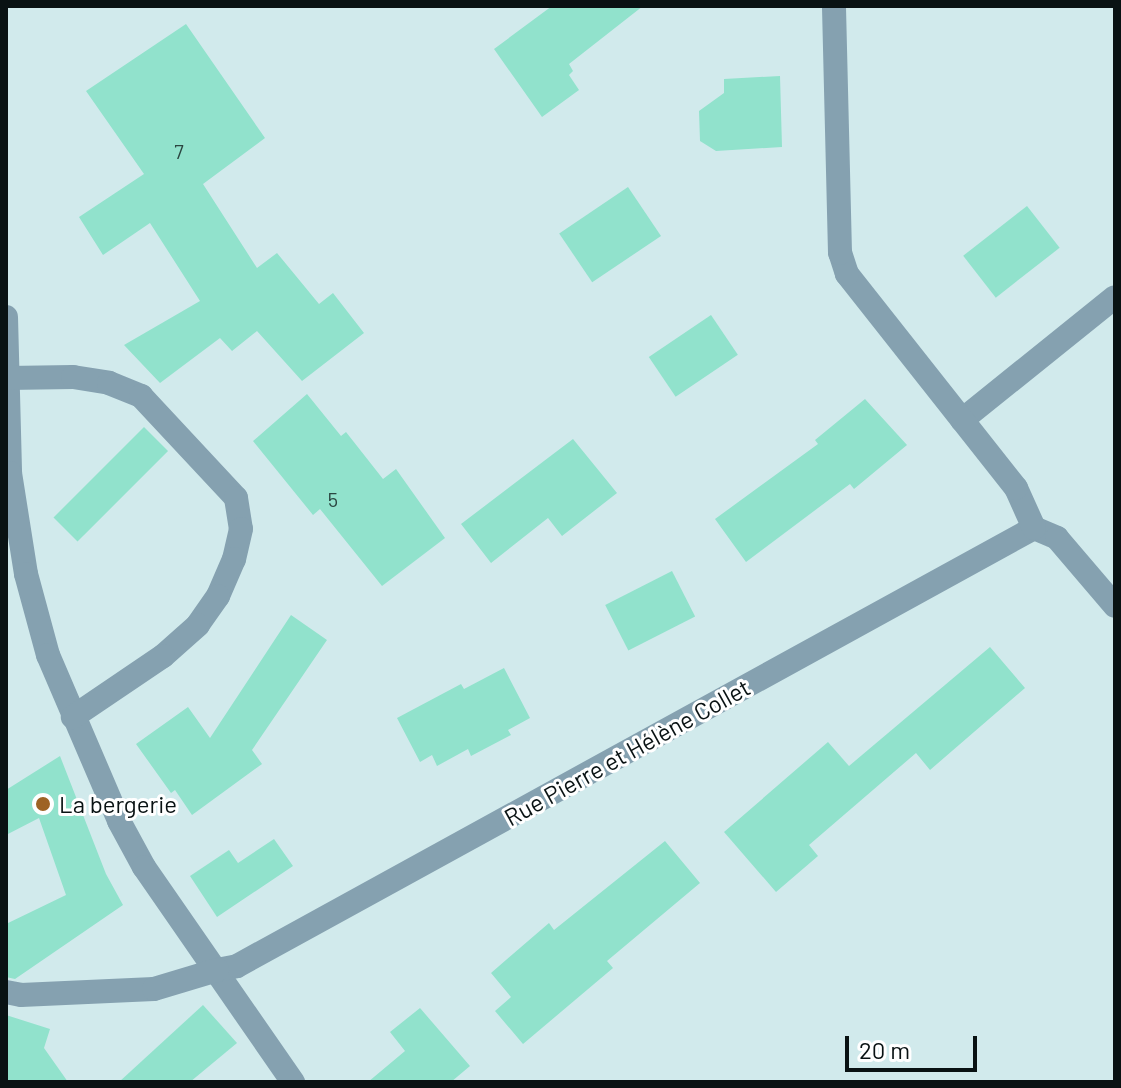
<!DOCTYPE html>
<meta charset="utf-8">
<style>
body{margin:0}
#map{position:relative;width:1121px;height:1088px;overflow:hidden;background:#d1eaec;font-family:Barlow,sans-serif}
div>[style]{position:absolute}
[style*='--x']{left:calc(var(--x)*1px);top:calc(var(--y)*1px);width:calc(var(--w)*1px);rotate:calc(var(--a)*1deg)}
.building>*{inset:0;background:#91e2cc;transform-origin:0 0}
.minor>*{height:24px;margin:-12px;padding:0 12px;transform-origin:12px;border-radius:12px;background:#85a1b0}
.tertiary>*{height:24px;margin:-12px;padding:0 12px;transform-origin:12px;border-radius:12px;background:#85a1b0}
.dots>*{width:22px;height:22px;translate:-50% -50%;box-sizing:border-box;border:4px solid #fff;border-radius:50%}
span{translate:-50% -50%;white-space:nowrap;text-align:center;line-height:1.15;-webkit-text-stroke:6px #fff;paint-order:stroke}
.number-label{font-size:20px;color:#2b4641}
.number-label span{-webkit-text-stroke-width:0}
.street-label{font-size:24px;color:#091213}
.poi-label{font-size:24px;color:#091213}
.left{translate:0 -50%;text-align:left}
.frame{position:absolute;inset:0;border:8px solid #091213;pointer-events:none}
.scale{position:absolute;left:845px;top:1036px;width:132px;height:36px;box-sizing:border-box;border:4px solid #091213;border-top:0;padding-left:10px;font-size:24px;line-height:28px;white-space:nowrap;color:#091213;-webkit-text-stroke:6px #fff;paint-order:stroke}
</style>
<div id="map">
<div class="building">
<div style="clip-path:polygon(552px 6px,643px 6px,569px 64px,573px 71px,569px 75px,579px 90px,542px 117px,494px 49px)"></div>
<div style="clip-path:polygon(186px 24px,265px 138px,203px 184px,257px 268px,277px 253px,319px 304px,333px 293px,364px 333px,302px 381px,257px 331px,232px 351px,220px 338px,160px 383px,124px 345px,200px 301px,150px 223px,103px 255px,79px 217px,144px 174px,86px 91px)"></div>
<div style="clip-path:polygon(780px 76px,782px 147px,716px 151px,700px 141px,699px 111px,724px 93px,724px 79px)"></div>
<div style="left:628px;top:187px;width:59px;height:83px;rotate:56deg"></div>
<div style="left:1027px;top:206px;width:53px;height:81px;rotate:52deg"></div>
<div style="left:711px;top:315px;width:48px;height:75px;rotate:56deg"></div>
<div style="clip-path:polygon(307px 394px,341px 436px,346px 432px,383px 479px,396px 469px,445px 538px,382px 586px,320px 509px,313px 515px,253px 441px)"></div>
<div style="clip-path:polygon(865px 399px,907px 445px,854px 489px,850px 484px,746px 562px,715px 519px,818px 444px,815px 440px)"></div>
<div style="left:144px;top:427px;width:34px;height:128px;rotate:45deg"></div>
<div style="clip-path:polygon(573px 439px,617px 493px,562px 536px,548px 518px,491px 563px,461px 524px)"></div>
<div style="left:672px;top:571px;width:51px;height:75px;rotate:63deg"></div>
<div style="clip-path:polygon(291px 615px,327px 640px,252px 750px,262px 764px,192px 815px,175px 790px,171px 793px,136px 744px,188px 707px,210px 738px)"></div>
<div style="clip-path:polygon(990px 647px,1025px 688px,930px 770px,916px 753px,809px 845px,818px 856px,776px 892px,724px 832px,828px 742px,849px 766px)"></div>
<div style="clip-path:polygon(504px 668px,530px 718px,508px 730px,511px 735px,471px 756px,468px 749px,437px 766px,432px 755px,420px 762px,397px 718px,461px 684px,464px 689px)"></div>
<div style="clip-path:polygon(60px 756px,106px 874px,123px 905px,15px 979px,6px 977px,6px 924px,66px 895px,39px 818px,6px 835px,6px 790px)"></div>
<div style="clip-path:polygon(274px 839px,293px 866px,217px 917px,190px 876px,229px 850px,238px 863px)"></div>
<div style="clip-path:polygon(665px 841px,700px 883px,607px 961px,613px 968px,523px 1044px,495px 1011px,511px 997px,491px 973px,549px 923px,554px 930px)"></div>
<div style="clip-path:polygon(203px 1005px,237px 1043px,190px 1082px,119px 1082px)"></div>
<div style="clip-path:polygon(420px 1008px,470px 1066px,451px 1082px,368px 1082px,405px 1051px,390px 1032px)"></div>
<div style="clip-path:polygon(6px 1015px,50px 1029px,44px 1048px,68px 1082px,6px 1082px)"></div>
</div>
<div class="minor">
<div style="--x:6;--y:317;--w:156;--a:88.5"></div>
<div style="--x:10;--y:473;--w:102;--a:81"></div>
<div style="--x:26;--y:574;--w:84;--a:74.8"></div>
<div style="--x:48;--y:655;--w:181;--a:66.8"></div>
<div style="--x:119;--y:821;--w:52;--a:61.5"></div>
<div style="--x:144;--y:867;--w:262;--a:55.3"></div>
<div style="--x:8;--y:378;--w:65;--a:-0.9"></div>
<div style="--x:73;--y:377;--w:36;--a:9"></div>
<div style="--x:109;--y:383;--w:35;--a:22"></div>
<div style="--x:141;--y:396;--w:139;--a:47"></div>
<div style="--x:236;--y:498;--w:31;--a:81"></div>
<div style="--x:241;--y:529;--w:31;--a:103"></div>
<div style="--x:234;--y:559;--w:40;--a:113.4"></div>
<div style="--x:218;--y:596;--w:35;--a:125"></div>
<div style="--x:198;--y:625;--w:47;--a:138.5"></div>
<div style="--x:163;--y:656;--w:109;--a:145.9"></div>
<div style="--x:962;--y:420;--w:196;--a:-38.8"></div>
<div style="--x:1034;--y:528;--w:25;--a:23"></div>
<div style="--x:1057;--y:538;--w:89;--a:49.5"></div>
<div style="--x:217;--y:970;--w:20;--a:-11"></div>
<div style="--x:237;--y:966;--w:909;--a:-28.79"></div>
<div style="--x:1034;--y:528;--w:44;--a:-114.2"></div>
<div style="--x:1016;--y:488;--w:273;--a:-128.3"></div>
<div style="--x:847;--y:274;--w:22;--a:-108"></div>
<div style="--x:840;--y:253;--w:247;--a:-91.4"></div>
</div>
<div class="tertiary">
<div style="--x:6;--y:992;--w:15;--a:11"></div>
<div style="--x:21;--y:995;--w:133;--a:-2.6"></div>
<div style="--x:154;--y:989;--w:66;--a:-16.8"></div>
</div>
<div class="dots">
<div style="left:43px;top:804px;background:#9e6324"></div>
</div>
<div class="number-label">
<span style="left:179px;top:151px">7</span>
<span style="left:333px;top:499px">5</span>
</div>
<div class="street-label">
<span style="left:627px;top:752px;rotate:-29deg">Rue Pierre et Hélène Collet</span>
</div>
<div class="poi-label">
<span class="left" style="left:59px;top:804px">La bergerie</span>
</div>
<div class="frame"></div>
<div class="scale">20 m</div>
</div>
